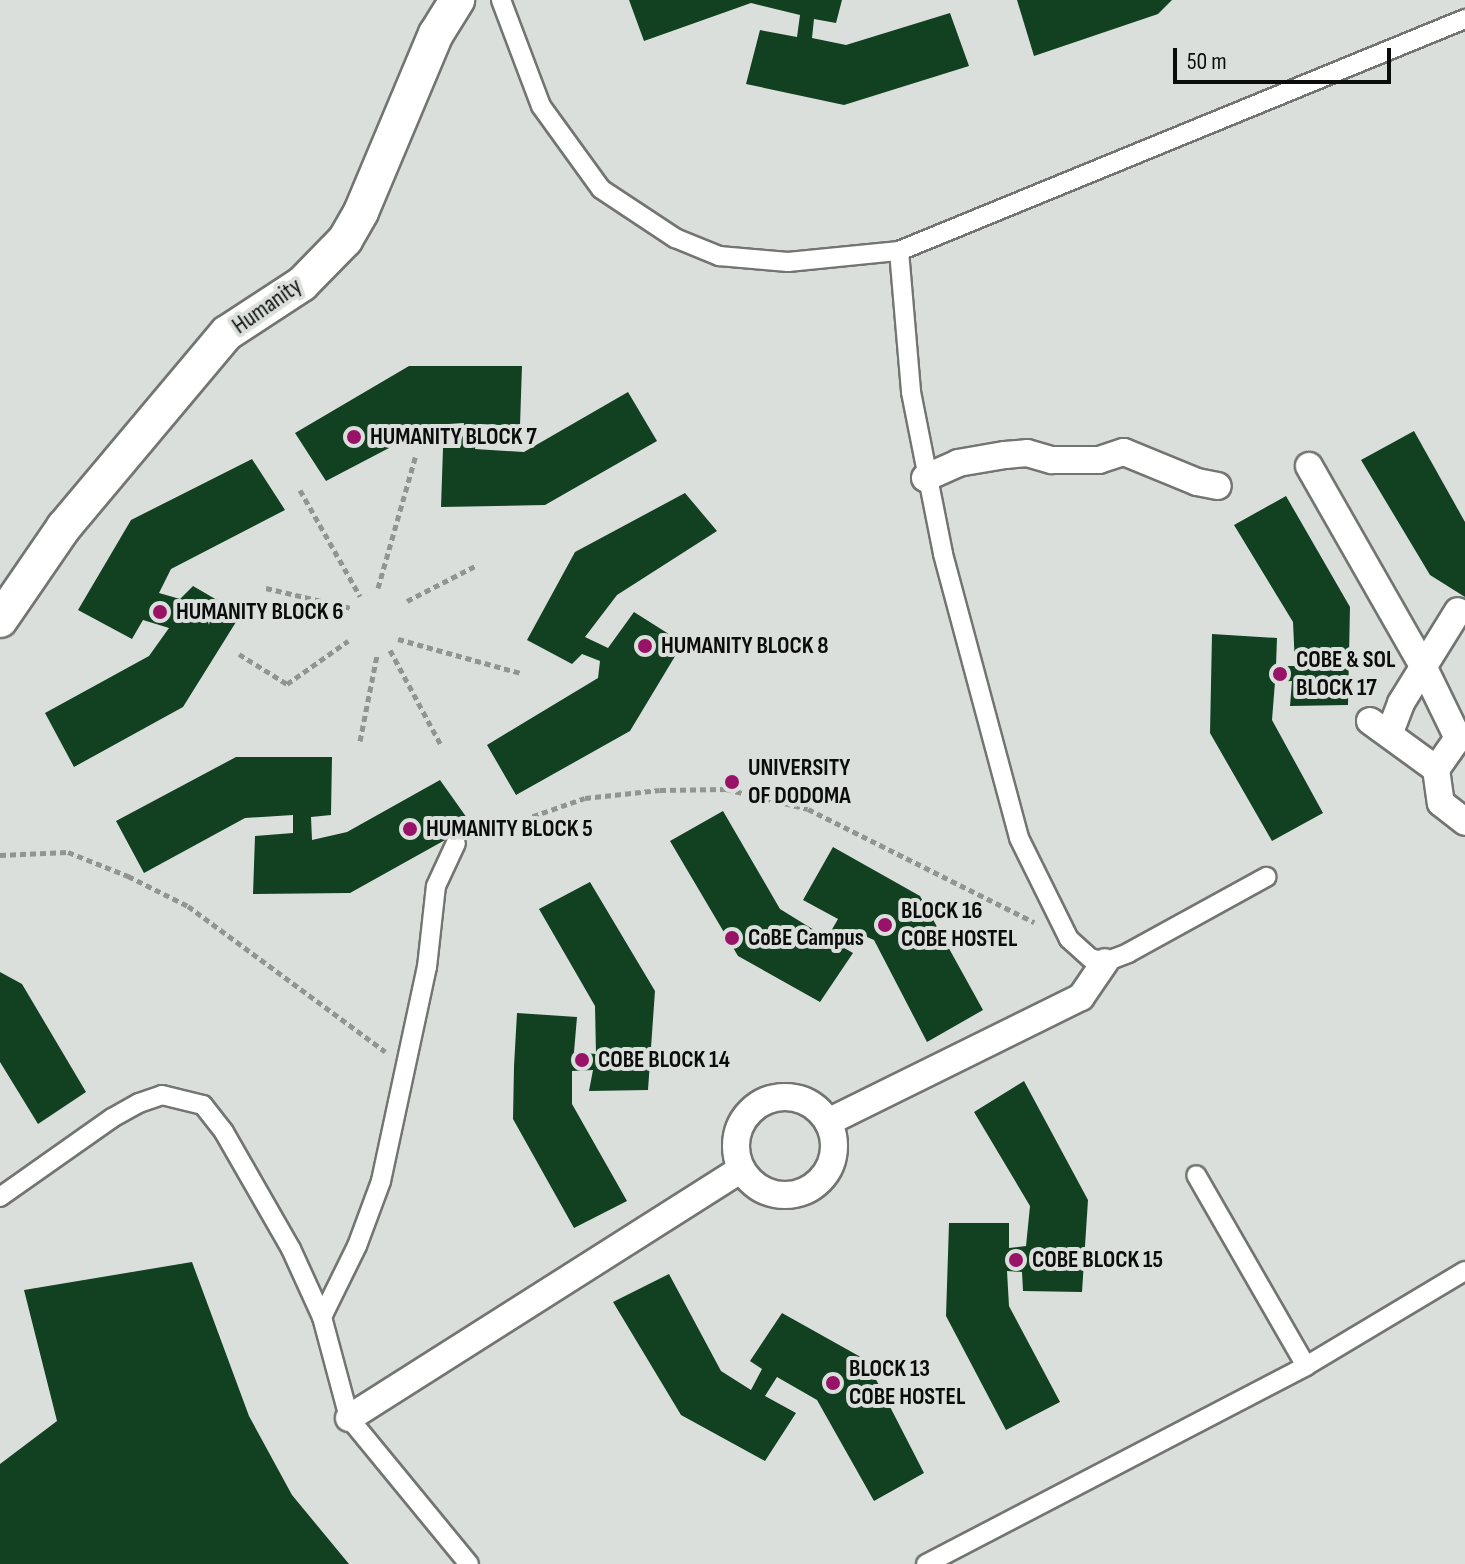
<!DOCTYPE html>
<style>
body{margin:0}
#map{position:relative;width:1465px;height:1564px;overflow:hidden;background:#dbdfdc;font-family:"Sofia Sans Condensed",sans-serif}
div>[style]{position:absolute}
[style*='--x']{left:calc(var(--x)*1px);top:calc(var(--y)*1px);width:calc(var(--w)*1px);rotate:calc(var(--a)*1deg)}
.building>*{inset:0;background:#114121}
.path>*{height:5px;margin-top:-2.5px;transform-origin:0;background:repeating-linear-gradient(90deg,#919592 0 6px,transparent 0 10px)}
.roads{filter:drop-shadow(2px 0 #727572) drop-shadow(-2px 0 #727572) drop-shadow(0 2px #727572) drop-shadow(0 -2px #727572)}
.service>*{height:18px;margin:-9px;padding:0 9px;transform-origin:9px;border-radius:9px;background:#fff}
.pedestrian>*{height:26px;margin:-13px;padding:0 13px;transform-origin:13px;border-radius:13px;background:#fff}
.pedestrian>.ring{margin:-13px;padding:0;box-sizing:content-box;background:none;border:26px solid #fff;border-radius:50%}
.minor>*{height:34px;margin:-17px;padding:0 17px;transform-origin:17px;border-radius:17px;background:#fff}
.dots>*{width:22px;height:22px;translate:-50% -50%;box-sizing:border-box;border:4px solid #dbdfdc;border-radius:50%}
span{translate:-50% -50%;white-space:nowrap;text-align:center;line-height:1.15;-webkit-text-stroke:8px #dbdfdc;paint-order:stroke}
.street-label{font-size:24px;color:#0b0d0c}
.poi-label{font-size:24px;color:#0b0d0c;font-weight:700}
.left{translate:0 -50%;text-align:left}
.scale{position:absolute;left:1173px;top:48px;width:218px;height:36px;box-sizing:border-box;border:4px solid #0b0d0c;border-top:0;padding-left:10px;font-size:24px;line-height:28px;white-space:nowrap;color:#0b0d0c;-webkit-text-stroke:6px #dbdfdc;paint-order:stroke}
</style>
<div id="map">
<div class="building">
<div style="clip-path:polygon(629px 0,842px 0,836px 23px,814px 19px,812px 38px,846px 45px,950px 13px,969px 66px,844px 105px,746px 84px,760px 30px,797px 37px,800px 15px,751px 3px,644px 41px)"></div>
<div style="clip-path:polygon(1017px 0,1172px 0,1158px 14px,1034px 56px)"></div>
<div style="clip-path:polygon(409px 366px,522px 366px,520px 426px,480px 424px,475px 449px,524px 452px,628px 392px,657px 441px,545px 505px,441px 507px,443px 448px,460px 448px,464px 423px,433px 425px,326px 481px,295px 433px)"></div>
<div style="clip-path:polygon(1414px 431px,1465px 522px,1465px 597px,1430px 575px,1361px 460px)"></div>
<div style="clip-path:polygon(252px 459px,285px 510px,171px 569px,159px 593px,180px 599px,193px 586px,241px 614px,183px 707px,74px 767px,45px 713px,149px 656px,169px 628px,143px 620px,132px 639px,78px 610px,131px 520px)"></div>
<div style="clip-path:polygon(685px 493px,717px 531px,617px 595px,585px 637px,608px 648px,634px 612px,683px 643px,630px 731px,516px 795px,487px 745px,598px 678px,600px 661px,582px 654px,572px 664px,527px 640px,575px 552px)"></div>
<div style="clip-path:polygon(1286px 496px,1350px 607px,1348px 705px,1290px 706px,1292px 681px,1275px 682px,1272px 720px,1323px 813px,1272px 841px,1210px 733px,1212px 634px,1277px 638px,1276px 666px,1295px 666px,1293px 622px,1234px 525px)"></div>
<div style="clip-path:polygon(236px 757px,332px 757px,331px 815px,311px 817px,312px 840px,347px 832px,440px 780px,472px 825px,350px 893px,253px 894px,255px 836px,293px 833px,293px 815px,245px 818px,144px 873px,116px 821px)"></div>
<div style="clip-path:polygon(723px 811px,780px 909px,827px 938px,838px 919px,803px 900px,833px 847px,920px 896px,983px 1010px,927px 1042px,874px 940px,851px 930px,839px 945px,853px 953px,820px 1002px,738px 956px,670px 841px)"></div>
<div style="clip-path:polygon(590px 882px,655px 991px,648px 1090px,589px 1091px,593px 1070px,572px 1071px,572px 1104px,627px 1201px,574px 1228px,513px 1119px,514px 1066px,517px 1013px,577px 1017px,574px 1052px,596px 1054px,595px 1006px,539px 909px)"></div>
<div style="clip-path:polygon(0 972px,22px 984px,86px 1092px,38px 1124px,0 1062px)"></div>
<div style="clip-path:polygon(1024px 1081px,1088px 1200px,1082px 1292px,1023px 1291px,1022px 1272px,1007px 1271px,1009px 1306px,1060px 1402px,1006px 1430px,946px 1316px,949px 1223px,1009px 1223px,1009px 1248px,1026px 1246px,1030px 1206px,974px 1112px)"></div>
<div style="clip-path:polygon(192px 1262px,249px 1416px,292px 1495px,349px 1564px,0 1564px,0 1464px,57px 1421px,24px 1290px)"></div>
<div style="clip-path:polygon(669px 1274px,721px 1371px,751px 1390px,762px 1369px,750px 1361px,782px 1313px,866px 1360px,924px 1473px,874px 1501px,817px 1400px,777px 1377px,765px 1396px,796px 1413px,765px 1461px,681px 1415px,613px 1302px)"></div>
</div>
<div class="path">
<div style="--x:300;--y:490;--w:122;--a:60.5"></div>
<div style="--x:266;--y:588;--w:87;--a:13.2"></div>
<div style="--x:378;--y:588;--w:138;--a:-74.1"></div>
<div style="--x:407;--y:601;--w:76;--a:-27.2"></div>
<div style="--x:398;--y:639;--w:128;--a:15.5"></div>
<div style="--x:390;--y:650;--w:108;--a:61.8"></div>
<div style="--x:239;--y:654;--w:57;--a:32"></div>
<div style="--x:287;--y:684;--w:75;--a:-35.2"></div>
<div style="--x:360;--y:741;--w:88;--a:-78.8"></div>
<div style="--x:476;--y:836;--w:115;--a:-19.2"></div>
<div style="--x:585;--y:798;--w:75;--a:-6.1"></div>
<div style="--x:660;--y:790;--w:66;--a:-0.9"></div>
<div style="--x:726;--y:789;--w:84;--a:13.7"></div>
<div style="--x:808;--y:809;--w:253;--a:26.6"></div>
<div style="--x:0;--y:855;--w:68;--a:-2.5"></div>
<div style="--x:68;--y:852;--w:65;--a:21.8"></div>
<div style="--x:128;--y:876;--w:67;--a:26.6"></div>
<div style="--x:188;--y:906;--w:245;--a:36.4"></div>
</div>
<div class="roads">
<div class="service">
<div style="--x:501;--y:0;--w:113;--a:69.3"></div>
<div style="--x:541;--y:106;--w:102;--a:54.1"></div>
<div style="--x:601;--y:189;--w:89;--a:33.5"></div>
<div style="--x:675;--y:238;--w:48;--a:22.2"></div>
<div style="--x:719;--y:256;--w:69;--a:5"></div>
<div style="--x:788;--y:262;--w:112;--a:-5.7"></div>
<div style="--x:899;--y:251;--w:612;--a:-22.29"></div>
<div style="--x:899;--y:251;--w:142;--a:85.1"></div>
<div style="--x:911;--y:392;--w:165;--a:78.8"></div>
<div style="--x:943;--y:554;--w:294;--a:75"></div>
<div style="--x:1019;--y:838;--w:113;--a:63.7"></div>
<div style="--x:1069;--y:939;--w:28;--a:42"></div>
<div style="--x:1090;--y:958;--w:16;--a:15"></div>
<div style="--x:1105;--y:962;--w:25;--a:-21"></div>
<div style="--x:1128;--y:953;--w:158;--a:-28.8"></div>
<div style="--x:0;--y:1197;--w:137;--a:-35.2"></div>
<div style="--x:112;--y:1118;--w:31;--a:-29"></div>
<div style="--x:139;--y:1103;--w:24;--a:-19"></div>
<div style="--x:162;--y:1095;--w:42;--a:13.7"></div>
<div style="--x:203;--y:1105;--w:34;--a:52"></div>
<div style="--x:224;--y:1132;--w:135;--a:60.2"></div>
<div style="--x:291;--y:1249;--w:75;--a:65.5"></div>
<div style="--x:322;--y:1317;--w:105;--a:75"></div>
<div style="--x:349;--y:1418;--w:189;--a:50.6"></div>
<div style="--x:322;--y:1317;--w:79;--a:-63.8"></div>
<div style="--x:357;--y:1246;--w:69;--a:-69.7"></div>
<div style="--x:381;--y:1181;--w:219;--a:-77.9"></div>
<div style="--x:427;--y:967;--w:81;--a:-83.7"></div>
<div style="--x:436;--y:886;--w:47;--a:-65.1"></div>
<div style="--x:1306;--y:1366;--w:185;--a:-30.9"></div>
<div style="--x:926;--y:1564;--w:428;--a:-27.5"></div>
<div style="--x:1306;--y:1366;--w:220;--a:-119.9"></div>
</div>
<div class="pedestrian">
<div style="--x:1309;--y:466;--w:230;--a:60.3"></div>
<div style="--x:1423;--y:666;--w:80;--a:64.1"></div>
<div style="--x:925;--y:478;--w:36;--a:-24"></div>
<div style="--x:958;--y:463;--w:48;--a:-9.7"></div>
<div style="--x:1005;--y:455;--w:22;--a:-5"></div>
<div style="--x:1027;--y:453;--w:26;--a:16"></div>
<div style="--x:1052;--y:460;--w:47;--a:0"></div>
<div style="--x:1099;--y:460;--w:26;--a:-18"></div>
<div style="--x:1124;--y:452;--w:79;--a:22.3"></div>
<div style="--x:1197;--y:482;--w:21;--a:11"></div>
<div style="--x:1370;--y:721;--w:82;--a:36"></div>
<div style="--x:1390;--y:732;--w:31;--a:-69"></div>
<div style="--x:1401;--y:703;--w:108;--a:-58.2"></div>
<div style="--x:1465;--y:736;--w:7;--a:164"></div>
<div style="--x:1458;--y:738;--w:38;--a:125"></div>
<div style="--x:1436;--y:769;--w:34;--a:82"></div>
<div style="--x:1441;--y:803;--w:31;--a:38"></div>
<div class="ring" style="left:736px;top:1097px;width:72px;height:72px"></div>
<div style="--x:828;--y:1122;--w:282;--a:-26.3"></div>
<div style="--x:1081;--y:997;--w:42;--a:-55.6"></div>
<div style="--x:349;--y:1418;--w:464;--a:-32.4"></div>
</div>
<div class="minor">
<div style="--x:0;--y:620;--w:113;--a:-55.5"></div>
<div style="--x:64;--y:527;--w:253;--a:-50"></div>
<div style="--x:227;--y:333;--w:90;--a:-33.2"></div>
<div style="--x:302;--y:284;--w:62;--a:-45.7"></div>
<div style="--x:345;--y:240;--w:32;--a:-60"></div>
<div style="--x:361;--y:212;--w:193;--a:-67.2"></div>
<div style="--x:436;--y:34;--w:40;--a:-58"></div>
</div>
</div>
<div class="dots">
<div style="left:354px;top:437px;background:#981368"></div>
<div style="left:160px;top:612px;background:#981368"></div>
<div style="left:645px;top:646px;background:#981368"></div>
<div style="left:1280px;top:674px;background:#981368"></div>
<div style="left:732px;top:782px;background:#981368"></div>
<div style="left:410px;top:829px;background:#981368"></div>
<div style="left:885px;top:925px;background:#981368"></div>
<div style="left:732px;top:938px;background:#981368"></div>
<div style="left:582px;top:1060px;background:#981368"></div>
<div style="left:1016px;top:1260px;background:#981368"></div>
<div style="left:833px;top:1383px;background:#981368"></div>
</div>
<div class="street-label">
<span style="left:267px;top:306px;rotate:-35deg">Humanity</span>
</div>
<div class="poi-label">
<span class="left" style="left:370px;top:437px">HUMANITY BLOCK 7</span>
<span class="left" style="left:176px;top:612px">HUMANITY BLOCK 6</span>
<span class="left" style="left:661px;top:646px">HUMANITY BLOCK 8</span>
<span class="left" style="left:1296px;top:674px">COBE &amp; SOL<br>BLOCK 17</span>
<span class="left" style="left:748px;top:782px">UNIVERSITY<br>OF DODOMA</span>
<span class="left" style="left:426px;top:829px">HUMANITY BLOCK 5</span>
<span class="left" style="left:901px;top:925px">BLOCK 16<br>COBE HOSTEL</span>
<span class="left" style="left:748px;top:938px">CoBE Campus</span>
<span class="left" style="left:598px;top:1060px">COBE BLOCK 14</span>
<span class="left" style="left:1032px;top:1260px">COBE BLOCK 15</span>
<span class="left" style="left:849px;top:1383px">BLOCK 13<br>COBE HOSTEL</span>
</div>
<div class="scale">50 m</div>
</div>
